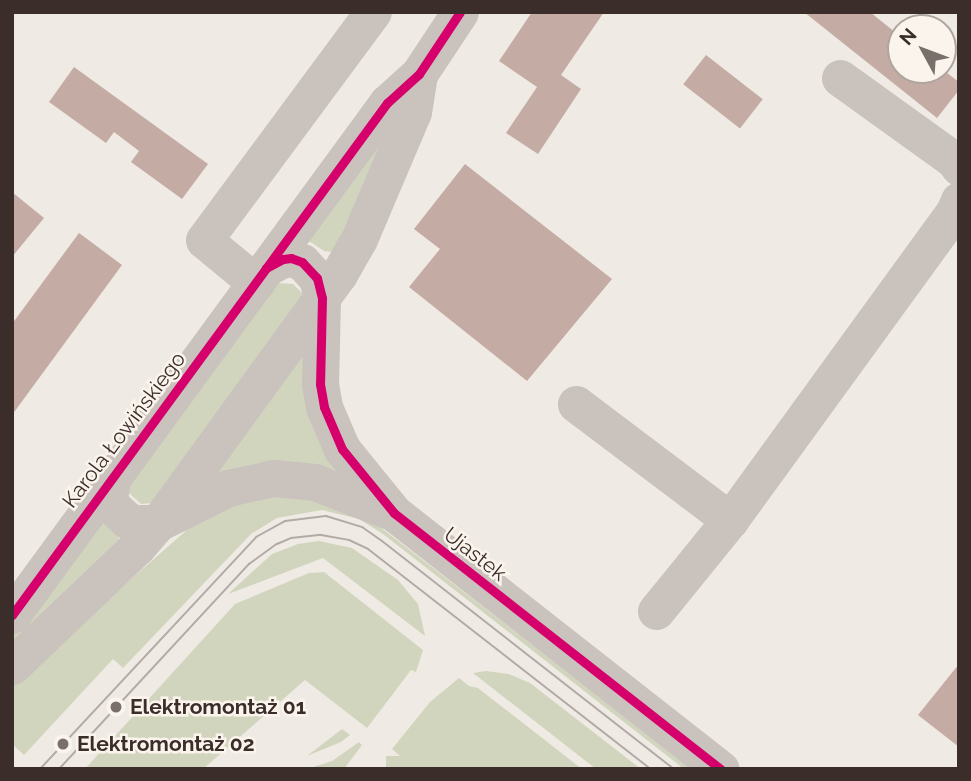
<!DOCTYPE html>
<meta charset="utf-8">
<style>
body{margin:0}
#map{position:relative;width:971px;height:781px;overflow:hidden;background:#f0eae4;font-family:Raleway,sans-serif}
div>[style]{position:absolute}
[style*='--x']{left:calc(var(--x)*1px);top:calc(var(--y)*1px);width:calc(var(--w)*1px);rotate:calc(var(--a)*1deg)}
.green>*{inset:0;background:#d2d5be}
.building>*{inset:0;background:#c4aca5;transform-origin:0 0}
.minor>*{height:37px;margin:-18.5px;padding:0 18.5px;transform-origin:18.5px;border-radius:18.5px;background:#c9c2bd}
.tram>*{height:2px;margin:-1px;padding:0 1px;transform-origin:1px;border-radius:1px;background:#b1aba7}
.cycleway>*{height:9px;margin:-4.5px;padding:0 4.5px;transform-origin:4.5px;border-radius:4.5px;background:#d6006c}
.dots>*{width:19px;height:19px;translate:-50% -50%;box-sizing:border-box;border:4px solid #fbf4ed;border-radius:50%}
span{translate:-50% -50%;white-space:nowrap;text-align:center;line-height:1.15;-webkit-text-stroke:5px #fbf4ed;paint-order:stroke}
.street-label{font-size:21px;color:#3b2e2a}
.poi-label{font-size:21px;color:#3b2e2a;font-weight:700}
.left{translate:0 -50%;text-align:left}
.frame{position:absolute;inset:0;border:14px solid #3b2e2a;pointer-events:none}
.north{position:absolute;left:887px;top:14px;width:70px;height:70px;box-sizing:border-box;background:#fbf4ed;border:2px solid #aea59f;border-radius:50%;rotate:311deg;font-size:19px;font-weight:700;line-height:28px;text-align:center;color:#3b2e2a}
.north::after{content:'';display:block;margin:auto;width:24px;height:32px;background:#7a706b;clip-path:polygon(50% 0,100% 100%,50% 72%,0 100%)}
</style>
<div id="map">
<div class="green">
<div style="clip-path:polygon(402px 105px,333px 252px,324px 251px,309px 241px,309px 230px)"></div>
<div style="clip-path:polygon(278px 283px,293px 284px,302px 293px,301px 303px,152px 503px,141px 504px,128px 492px,130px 479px,264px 295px)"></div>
<div style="clip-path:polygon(306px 339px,336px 470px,303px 463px,257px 463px,205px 477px)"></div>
<div style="clip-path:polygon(282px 490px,366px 516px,692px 769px,684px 769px,383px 534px,359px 519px,322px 510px,277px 518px,251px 534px,123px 668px,113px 659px,24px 755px,12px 744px,12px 686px,47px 653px,197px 521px,236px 498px)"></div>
<div style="clip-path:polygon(105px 521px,119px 535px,120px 544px,12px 643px,12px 636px,94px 526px)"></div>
<div style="clip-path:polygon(319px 541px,352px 548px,398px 580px,418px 604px,425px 636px,323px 558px,228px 594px,272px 554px,298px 544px)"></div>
<div style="clip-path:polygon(324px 572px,423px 650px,416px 672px,411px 670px,367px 728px,305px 680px,203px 769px,85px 769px,235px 604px,309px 573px)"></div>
<div style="clip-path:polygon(486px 671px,509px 674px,530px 683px,641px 769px,596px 769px,473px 673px)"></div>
<div style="clip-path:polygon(459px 678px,469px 686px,478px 688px,582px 769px,386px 769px,386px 756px,400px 756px,392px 749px,430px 702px)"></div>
<div style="clip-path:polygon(342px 729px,350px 735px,341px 742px,307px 756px)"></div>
<div style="clip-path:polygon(359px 742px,362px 745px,344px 769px,307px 769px,332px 761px)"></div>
</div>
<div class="building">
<div style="clip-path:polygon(532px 12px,604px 12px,561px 75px,581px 89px,538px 154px,506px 133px,537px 87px,499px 61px)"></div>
<div style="clip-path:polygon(804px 12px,870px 12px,901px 37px,901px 70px,943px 70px,959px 82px,959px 90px,937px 118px)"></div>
<div style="left:706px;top:55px;width:72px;height:37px;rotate:38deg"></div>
<div style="clip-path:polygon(74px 67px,208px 164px,182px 199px,131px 162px,139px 151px,114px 132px,106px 143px,49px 102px)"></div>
<div style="clip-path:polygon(465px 164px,612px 279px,527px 381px,409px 287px,440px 249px,414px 229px)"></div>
<div style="clip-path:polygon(12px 192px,44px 218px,12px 257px)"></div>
<div style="clip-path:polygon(79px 233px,122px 265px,12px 415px,12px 324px)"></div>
<div style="clip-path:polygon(959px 664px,959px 747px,918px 715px)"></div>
</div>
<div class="minor">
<div style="--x:840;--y:78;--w:140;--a:35.7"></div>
<div style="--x:954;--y:160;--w:9;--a:54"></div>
<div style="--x:266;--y:268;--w:19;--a:-28"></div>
<div style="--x:283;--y:259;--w:8;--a:-7"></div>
<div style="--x:291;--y:258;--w:12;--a:20"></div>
<div style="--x:302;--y:262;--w:22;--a:47"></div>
<div style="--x:317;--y:278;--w:21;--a:76"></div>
<div style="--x:322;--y:298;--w:86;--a:91.3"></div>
<div style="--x:320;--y:384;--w:23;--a:80"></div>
<div style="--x:324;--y:407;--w:46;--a:66.8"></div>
<div style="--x:342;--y:449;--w:82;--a:50.9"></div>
<div style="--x:394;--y:513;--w:415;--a:38.1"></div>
<div style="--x:256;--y:283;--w:67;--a:-140.4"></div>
<div style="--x:204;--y:240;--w:284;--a:-53.5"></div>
<div style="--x:576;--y:404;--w:193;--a:37"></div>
<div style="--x:730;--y:520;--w:381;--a:-54"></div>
<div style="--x:954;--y:212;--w:13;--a:-67"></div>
<div style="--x:113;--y:475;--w:23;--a:100"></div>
<div style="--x:109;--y:498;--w:9;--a:69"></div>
<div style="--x:112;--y:506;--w:21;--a:43"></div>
<div style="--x:127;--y:520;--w:9;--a:21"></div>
<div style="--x:135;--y:523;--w:23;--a:0"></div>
<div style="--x:158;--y:523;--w:78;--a:-26.6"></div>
<div style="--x:228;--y:488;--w:46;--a:-12.5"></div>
<div style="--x:273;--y:478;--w:42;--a:5.4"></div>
<div style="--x:315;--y:482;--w:77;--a:21.3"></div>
<div style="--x:656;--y:611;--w:117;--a:-50.9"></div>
<div style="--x:12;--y:615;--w:635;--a:-53.78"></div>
<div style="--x:387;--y:103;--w:43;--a:-42.2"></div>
<div style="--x:419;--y:74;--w:74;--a:-56.5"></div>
<div style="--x:12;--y:666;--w:173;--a:-43.6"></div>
<div style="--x:137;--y:547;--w:32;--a:-49"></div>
<div style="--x:158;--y:523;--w:308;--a:-54"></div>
<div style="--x:339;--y:274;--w:40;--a:-60.3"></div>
<div style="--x:359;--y:239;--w:138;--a:-67"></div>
<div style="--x:413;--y:112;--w:38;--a:-81"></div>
</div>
<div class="tram">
<div style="--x:40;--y:769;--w:317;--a:-47"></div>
<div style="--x:256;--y:537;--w:33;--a:-29"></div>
<div style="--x:285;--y:521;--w:41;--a:-7"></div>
<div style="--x:326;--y:516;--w:38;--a:17"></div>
<div style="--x:362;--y:527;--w:24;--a:35"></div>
<div style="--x:382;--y:541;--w:370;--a:38"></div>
<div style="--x:59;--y:769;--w:280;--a:-47.2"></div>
<div style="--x:249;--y:564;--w:34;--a:-36"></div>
<div style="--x:277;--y:544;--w:15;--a:-23"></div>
<div style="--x:291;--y:538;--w:30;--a:-6"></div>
<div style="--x:321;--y:535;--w:28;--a:10"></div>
<div style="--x:349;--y:540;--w:21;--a:25"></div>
<div style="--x:368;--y:549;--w:358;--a:37.9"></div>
</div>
<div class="cycleway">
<div style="--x:266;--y:268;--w:19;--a:-28"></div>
<div style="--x:283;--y:259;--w:8;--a:-7"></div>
<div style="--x:291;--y:258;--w:12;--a:20"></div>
<div style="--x:302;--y:262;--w:22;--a:47"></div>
<div style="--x:317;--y:278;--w:21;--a:76"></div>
<div style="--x:322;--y:298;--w:86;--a:91.3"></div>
<div style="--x:320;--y:384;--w:23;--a:80"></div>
<div style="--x:324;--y:407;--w:46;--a:66.8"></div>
<div style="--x:342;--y:449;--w:82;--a:50.9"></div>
<div style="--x:394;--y:513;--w:415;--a:38.1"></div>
<div style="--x:12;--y:615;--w:635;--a:-53.78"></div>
<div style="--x:387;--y:103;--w:43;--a:-42.2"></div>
<div style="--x:419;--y:74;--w:74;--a:-56.5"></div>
</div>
<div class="dots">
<div style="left:116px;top:707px;background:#7a706b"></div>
<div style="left:63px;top:744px;background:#7a706b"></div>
</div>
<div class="street-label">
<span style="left:124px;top:430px;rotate:-53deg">Karola Łowińskiego</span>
<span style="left:475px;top:554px;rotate:38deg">Ujastek</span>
</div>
<div class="poi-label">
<span class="left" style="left:130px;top:707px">Elektromontaż 01</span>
<span class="left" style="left:77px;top:744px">Elektromontaż 02</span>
</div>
<div class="frame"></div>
<div class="north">N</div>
</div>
